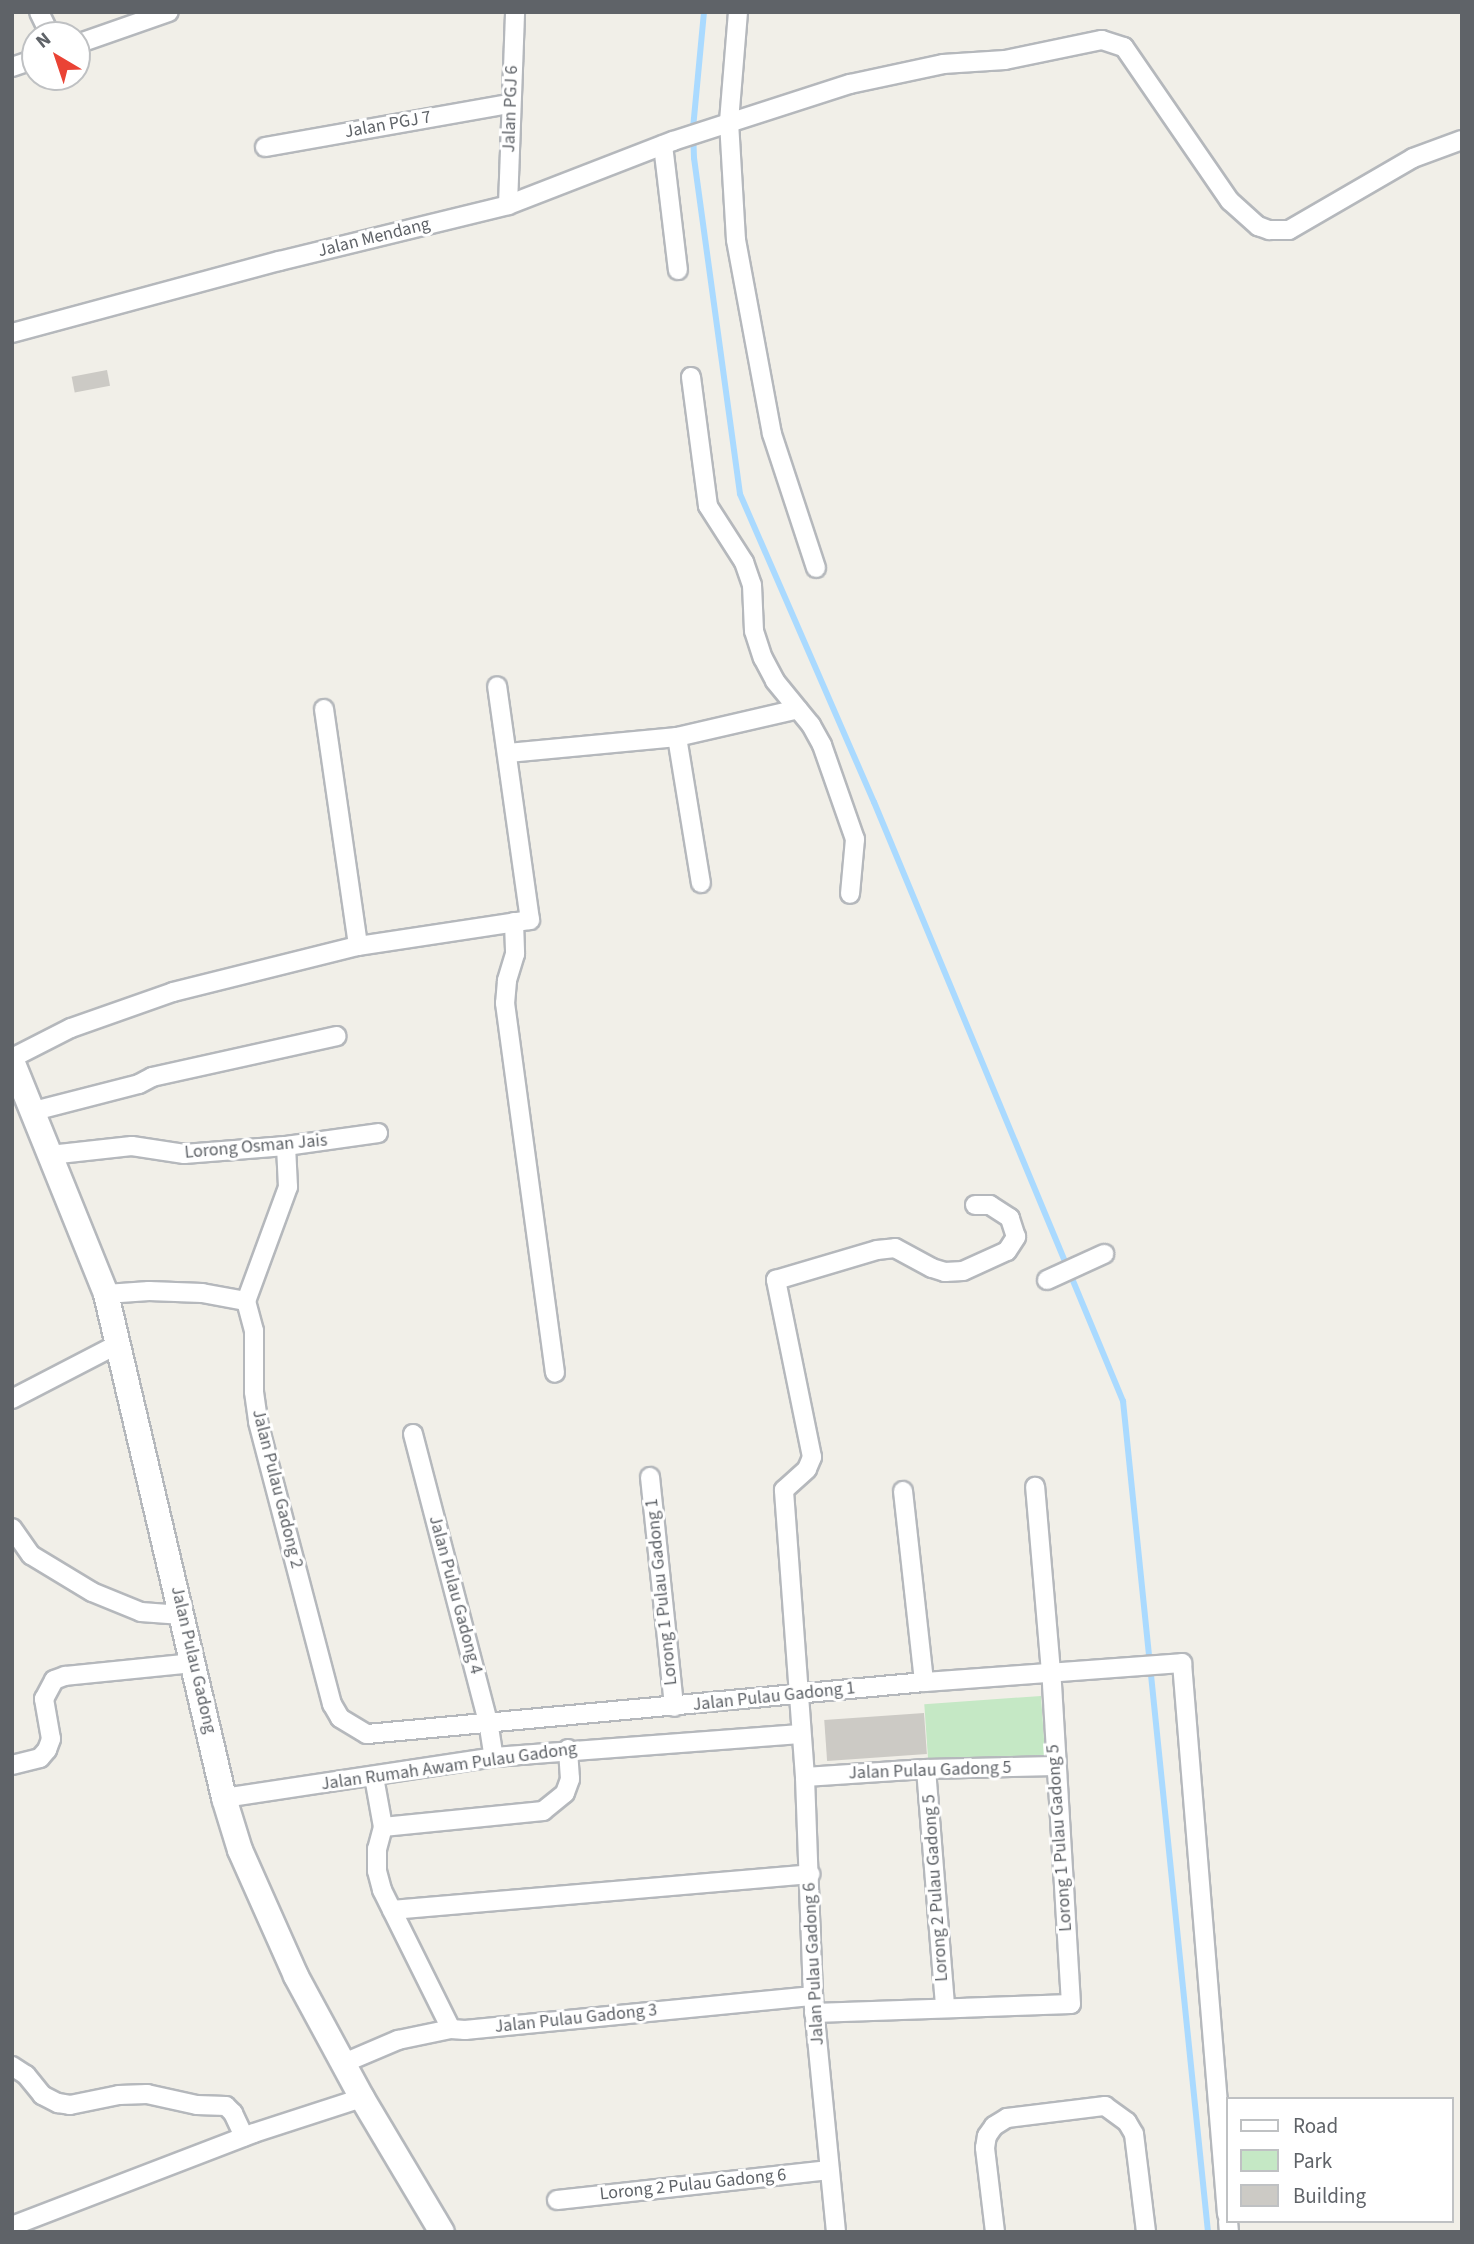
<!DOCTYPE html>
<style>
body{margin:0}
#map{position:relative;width:1474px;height:2244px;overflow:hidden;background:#f1efe8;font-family:"Source Sans 3",sans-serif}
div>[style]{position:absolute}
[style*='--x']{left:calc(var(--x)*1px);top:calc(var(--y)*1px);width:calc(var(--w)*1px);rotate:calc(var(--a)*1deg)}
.green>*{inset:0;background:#c5e8c5;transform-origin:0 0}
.stream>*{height:6px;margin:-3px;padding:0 3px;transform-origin:3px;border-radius:3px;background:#aadaff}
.building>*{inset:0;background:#cccac5;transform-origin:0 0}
.roads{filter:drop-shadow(2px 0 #b5b8bc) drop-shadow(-2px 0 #b5b8bc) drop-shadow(0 2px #b5b8bc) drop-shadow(0 -2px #b5b8bc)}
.minor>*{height:18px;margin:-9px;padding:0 9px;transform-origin:9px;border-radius:9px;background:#fff}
.secondary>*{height:24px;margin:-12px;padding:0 12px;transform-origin:12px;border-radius:12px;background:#fff}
span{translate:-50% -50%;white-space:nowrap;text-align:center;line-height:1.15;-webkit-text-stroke:6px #fff;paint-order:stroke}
.street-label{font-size:18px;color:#5f6368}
.frame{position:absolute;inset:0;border:14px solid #5f6368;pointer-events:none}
.legend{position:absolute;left:1226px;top:2097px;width:228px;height:126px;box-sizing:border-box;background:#fff;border:2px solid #bfc1c3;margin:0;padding:9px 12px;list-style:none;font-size:21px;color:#5f6368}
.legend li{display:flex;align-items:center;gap:14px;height:35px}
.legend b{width:35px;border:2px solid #bfc1c3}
.north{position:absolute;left:21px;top:21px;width:70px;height:70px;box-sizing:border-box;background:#fff;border:2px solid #bfc1c3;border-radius:50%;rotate:321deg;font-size:19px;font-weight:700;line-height:28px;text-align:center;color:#5f6368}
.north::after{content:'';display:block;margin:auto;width:24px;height:32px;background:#ea4335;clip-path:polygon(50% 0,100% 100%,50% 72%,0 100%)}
</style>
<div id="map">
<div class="green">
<div style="left:1041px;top:1696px;width:59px;height:117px;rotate:86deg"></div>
</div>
<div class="stream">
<div style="--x:704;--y:12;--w:118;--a:95.4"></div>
<div style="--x:693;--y:129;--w:29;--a:88"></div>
<div style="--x:694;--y:158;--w:339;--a:82.2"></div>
<div style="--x:740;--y:494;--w:336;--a:66.5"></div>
<div style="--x:874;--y:802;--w:649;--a:67.43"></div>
<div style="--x:1123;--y:1401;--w:835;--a:84.16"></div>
</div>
<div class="building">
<div style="left:107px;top:370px;width:16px;height:36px;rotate:79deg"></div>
<div style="left:924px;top:1713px;width:41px;height:100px;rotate:86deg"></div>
</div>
<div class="roads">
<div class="minor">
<div style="--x:39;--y:12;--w:25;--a:64"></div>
<div style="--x:738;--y:12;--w:110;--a:94.7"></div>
<div style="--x:729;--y:122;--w:118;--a:86.6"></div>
<div style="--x:736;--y:240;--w:197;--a:79.5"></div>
<div style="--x:772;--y:434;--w:141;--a:71.8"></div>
<div style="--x:77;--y:44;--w:97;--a:-19.2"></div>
<div style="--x:12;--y:67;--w:24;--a:-19"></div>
<div style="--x:663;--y:145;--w:126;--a:83.2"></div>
<div style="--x:265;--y:147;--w:249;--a:-10"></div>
<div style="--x:508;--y:205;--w:193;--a:-87.9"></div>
<div style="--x:12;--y:333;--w:277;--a:-15.1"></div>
<div style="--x:279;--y:261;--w:236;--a:-13.7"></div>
<div style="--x:508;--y:205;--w:177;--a:-21.2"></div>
<div style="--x:673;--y:141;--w:186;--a:-17.9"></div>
<div style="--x:850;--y:84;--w:95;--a:-12.1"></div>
<div style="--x:943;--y:64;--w:62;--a:-3.7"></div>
<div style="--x:1005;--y:60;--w:99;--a:-11.7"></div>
<div style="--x:1102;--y:40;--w:23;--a:18"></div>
<div style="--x:1124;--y:47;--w:187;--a:55.5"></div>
<div style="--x:1230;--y:201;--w:38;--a:42"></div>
<div style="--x:1258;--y:226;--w:12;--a:20"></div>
<div style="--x:1269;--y:230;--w:20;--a:0"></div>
<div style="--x:1289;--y:230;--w:143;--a:-30.1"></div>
<div style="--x:1413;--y:158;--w:52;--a:-20.2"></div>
<div style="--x:691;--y:377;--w:130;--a:82.5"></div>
<div style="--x:708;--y:506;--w:67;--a:57.3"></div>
<div style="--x:744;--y:562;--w:24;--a:71"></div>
<div style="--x:752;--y:585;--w:46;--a:87.5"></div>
<div style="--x:754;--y:631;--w:28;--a:72"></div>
<div style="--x:763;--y:658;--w:26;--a:62"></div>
<div style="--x:775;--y:681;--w:57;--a:50.7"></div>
<div style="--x:811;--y:725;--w:23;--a:61"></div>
<div style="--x:822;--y:745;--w:100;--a:70.7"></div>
<div style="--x:855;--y:839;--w:55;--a:95.2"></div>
<div style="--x:324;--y:709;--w:239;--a:81.8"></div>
<div style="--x:677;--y:737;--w:148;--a:80.7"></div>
<div style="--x:508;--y:753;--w:170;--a:-5.4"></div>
<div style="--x:677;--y:737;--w:124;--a:-13"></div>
<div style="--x:514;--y:922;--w:32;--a:88"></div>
<div style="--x:515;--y:954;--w:28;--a:107"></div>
<div style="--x:507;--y:981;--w:22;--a:95"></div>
<div style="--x:505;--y:1003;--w:373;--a:82.3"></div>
<div style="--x:12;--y:1058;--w:66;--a:-27"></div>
<div style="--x:71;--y:1028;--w:108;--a:-19.4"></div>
<div style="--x:173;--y:992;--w:191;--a:-14"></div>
<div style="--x:358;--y:946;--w:174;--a:-8.6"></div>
<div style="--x:530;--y:920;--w:236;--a:-98"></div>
<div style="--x:34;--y:1111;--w:108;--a:-14.4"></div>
<div style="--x:139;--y:1084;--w:15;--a:-28"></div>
<div style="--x:152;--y:1077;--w:189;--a:-12.5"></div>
<div style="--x:286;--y:1146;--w:41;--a:87.2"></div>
<div style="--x:288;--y:1187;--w:121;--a:110.2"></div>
<div style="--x:246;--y:1301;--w:31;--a:75"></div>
<div style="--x:254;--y:1331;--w:61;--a:90"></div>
<div style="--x:254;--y:1392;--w:30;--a:82"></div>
<div style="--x:258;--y:1422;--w:292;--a:75.3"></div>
<div style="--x:332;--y:1704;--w:16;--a:60"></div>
<div style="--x:340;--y:1718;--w:31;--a:31"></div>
<div style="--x:367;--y:1734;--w:559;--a:-5.33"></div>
<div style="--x:924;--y:1682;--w:259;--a:-4.2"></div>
<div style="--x:1182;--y:1663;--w:553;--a:85.33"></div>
<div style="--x:50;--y:1155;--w:82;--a:-6.3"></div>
<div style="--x:132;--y:1146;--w:53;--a:8.7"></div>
<div style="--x:184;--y:1154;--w:102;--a:-4.5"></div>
<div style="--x:286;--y:1146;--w:93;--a:-8"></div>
<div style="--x:1047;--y:1280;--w:63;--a:-24.5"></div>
<div style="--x:106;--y:1294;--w:43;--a:-4"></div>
<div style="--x:149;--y:1291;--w:53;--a:2.2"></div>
<div style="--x:202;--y:1293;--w:45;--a:10.3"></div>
<div style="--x:12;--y:1399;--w:119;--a:-27.4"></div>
<div style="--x:413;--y:1434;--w:297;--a:75.4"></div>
<div style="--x:488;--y:1721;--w:36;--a:81"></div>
<div style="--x:650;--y:1477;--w:231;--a:84"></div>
<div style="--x:903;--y:1491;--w:192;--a:83.7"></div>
<div style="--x:12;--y:1528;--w:33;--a:55"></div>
<div style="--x:31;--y:1555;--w:71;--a:31.2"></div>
<div style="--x:92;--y:1592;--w:53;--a:22.2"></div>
<div style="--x:141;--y:1612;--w:41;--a:4.2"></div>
<div style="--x:12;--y:1765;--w:29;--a:-14"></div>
<div style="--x:40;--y:1758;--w:11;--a:-49"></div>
<div style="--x:47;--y:1750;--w:12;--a:-70"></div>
<div style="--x:51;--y:1739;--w:41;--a:-99.9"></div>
<div style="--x:44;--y:1699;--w:21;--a:-62"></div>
<div style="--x:54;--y:1680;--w:12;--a:-20"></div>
<div style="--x:65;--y:1676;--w:130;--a:-5.8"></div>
<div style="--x:926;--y:1769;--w:239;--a:85.4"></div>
<div style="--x:374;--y:1777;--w:51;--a:79.8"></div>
<div style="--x:383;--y:1827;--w:23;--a:105"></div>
<div style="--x:377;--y:1849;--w:22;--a:90"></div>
<div style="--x:377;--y:1871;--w:20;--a:75"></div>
<div style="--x:382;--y:1890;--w:155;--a:63.6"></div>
<div style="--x:805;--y:1777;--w:121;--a:-3.8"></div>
<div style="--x:926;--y:1769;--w:129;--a:-1.3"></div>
<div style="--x:224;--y:1798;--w:273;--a:-8.6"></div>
<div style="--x:494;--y:1757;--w:307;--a:-4.3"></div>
<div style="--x:383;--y:1827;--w:161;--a:-5.7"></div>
<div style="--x:543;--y:1811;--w:28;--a:-39"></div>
<div style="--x:565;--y:1793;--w:15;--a:-70"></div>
<div style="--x:570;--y:1779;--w:30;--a:-94"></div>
<div style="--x:392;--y:1910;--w:420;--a:-4.9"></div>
<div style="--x:814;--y:2013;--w:257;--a:-2"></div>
<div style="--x:1071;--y:2004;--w:333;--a:-93.4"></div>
<div style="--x:1051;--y:1672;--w:186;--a:-94.9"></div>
<div style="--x:344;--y:2063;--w:59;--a:-23.1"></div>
<div style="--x:398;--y:2040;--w:54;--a:-11.7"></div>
<div style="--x:451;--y:2029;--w:14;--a:4"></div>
<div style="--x:465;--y:2030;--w:350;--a:-5.6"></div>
<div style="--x:12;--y:2066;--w:17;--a:33"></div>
<div style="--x:26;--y:2075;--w:26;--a:51"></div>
<div style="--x:42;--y:2095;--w:18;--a:27"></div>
<div style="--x:58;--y:2103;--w:12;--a:9"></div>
<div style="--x:70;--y:2105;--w:50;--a:-11.5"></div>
<div style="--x:119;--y:2095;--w:28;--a:-2"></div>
<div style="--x:147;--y:2094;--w:51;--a:12.4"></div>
<div style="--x:197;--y:2105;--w:29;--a:2"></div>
<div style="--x:226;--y:2106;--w:10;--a:45"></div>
<div style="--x:233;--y:2113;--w:26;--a:65"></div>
<div style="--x:557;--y:2200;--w:274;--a:-6.3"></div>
<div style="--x:1228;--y:2221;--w:11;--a:85"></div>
<div style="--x:12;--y:2226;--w:259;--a:-21"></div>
<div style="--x:254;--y:2133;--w:114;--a:-18"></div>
<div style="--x:836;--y:2232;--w:237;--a:-95.6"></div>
<div style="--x:813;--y:1996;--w:219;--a:-92.1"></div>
<div style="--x:805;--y:1777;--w:288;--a:-94.2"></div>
<div style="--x:784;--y:1490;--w:31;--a:-42"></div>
<div style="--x:807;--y:1469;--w:13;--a:-67"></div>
<div style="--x:812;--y:1457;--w:181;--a:-101.5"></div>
<div style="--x:776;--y:1280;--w:105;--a:-16.5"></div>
<div style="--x:877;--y:1250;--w:18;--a:-6"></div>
<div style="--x:895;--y:1248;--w:42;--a:28.4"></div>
<div style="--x:932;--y:1268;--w:14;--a:17"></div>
<div style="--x:945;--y:1272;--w:18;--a:-3"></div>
<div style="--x:963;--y:1271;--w:48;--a:-24.4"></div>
<div style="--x:1007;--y:1251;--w:17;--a:-57"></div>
<div style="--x:1016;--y:1237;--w:20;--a:-108"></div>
<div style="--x:1010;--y:1218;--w:24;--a:-147"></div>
<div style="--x:990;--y:1205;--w:15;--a:180"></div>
<div style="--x:995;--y:2232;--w:85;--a:-96.8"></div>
<div style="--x:985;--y:2148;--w:12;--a:-81"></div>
<div style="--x:987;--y:2136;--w:12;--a:-55"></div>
<div style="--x:994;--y:2126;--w:15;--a:-32"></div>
<div style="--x:1007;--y:2118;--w:99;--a:-7"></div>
<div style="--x:1105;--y:2106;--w:27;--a:36"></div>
<div style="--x:1127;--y:2122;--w:14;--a:60"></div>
<div style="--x:1134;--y:2134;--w:99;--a:83"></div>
</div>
<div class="secondary">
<div style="--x:12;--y:1061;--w:251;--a:68"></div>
<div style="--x:106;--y:1294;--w:518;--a:76.82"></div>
<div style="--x:224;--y:1798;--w:54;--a:72.9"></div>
<div style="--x:240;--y:1850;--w:138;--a:66"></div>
<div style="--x:296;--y:1976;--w:139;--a:61.6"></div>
<div style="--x:362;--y:2098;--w:156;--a:59.2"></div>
</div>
</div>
<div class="street-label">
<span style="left:511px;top:109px;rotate:-88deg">Jalan PGJ 6</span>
<span style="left:388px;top:125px;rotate:-10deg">Jalan PGJ 7</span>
<span style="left:374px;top:238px;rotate:-14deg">Jalan Mendang</span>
<span style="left:256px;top:1147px;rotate:-5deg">Lorong Osman Jais</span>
<span style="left:277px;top:1489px;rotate:76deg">Jalan Pulau Gadong 2</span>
<span style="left:662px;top:1592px;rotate:-96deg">Lorong 1 Pulau Gadong 1</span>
<span style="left:455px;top:1595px;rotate:75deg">Jalan Pulau Gadong 4</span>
<span style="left:193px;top:1660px;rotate:77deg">Jalan Pulau Gadong</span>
<span style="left:774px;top:1697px;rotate:-6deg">Jalan Pulau Gadong 1</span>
<span style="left:449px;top:1767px;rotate:-8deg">Jalan Rumah Awam Pulau Gadong</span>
<span style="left:930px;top:1771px;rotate:-2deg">Jalan Pulau Gadong 5</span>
<span style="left:1060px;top:1838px;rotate:-94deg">Lorong 1 Pulau Gadong 5</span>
<span style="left:936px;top:1888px;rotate:-94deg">Lorong 2 Pulau Gadong 5</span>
<span style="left:814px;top:1964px;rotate:-93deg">Jalan Pulau Gadong 6</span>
<span style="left:576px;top:2019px;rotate:-6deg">Jalan Pulau Gadong 3</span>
<span style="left:693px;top:2185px;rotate:-6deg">Lorong 2 Pulau Gadong 6</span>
</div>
<div class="frame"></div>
<ul class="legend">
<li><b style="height:9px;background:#fff"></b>Road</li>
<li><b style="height:19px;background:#c5e8c5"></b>Park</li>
<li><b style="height:19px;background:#cccac5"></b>Building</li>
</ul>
<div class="north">N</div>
</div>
